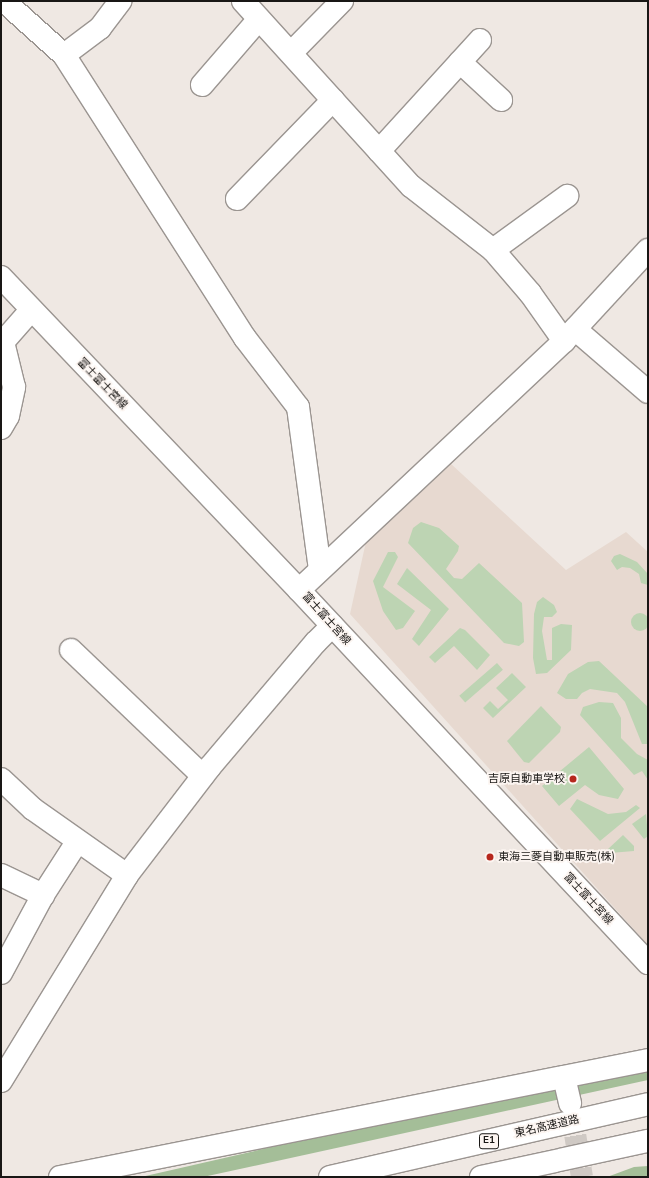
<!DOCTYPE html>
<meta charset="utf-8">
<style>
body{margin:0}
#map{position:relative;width:649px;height:1178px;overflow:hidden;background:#efe8e3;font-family:"Nunito Sans","Noto Sans JP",sans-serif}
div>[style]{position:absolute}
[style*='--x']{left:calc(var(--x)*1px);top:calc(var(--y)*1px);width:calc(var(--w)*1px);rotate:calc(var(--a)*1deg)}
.built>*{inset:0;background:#e7d9d0}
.green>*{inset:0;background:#bdd4b3;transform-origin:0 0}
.round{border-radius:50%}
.forest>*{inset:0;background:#a4be98}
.minor-tunnel>*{height:22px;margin-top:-11px;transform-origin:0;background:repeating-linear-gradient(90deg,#cfc9c4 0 22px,transparent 0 33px)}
.roads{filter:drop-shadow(1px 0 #9b9591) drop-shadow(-1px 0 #9b9591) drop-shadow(0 1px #9b9591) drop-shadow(0 -1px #9b9591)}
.minor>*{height:22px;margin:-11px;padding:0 11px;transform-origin:11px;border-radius:11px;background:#fff}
.major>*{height:22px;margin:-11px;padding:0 11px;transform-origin:11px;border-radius:11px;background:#fff}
.highway>*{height:22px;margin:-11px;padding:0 11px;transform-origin:11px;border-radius:11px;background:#fff}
.dots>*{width:11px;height:11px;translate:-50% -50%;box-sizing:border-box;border:2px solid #fcf5f1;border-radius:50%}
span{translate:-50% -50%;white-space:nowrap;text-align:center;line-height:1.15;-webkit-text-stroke:3.5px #fcf5f1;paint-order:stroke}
.shield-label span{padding:1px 3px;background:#fcf5f1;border:1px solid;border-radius:3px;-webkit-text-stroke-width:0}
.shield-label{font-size:10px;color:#191715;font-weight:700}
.street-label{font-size:11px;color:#191715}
.poi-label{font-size:11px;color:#191715}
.right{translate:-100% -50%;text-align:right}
.left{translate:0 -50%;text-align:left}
.frame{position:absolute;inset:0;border:2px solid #191715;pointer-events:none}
</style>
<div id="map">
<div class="built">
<div style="clip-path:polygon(450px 463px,566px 570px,626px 532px,648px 552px,648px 945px,350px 614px,367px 537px)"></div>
</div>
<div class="green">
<div style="clip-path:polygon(421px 522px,439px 528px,459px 546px,458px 551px,446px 569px,454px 578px,462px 579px,479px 563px,522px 603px,524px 642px,519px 646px,504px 643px,408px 543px,413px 528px)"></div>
<div style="clip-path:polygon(388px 552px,395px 552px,398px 557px,383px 587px,415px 611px,403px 628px,396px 630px,383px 611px,373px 581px)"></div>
<div style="clip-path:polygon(620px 554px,637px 562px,648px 574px,648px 585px,641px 583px,639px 574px,630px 568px,622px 567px,617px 570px,611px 561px,614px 556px)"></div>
<div style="clip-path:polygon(407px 568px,449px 609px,419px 646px,412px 639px,431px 610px,397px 584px)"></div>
<div style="clip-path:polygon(543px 597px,554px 605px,557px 612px,552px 617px,544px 617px,542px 631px,547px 660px,552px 660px,552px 628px,561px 624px,572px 625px,571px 650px,547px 673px,536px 674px,533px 658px,534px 614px,537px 602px)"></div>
<div class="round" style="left:631px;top:613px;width:18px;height:18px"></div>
<div style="clip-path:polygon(460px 628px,465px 630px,490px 655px,477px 670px,454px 646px,435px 663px,429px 657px)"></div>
<div style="clip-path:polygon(599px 661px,648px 707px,648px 744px,642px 744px,625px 702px,617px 693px,590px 689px,582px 693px,577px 699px,566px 699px,557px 693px,568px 674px,588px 662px)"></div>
<div style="left:497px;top:663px;width:9px;height:50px;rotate:49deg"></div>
<div style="clip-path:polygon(512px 673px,526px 687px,493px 718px,483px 708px,490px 701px,498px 709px,508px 700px,496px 688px)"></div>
<div style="clip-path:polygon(599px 702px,613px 703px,621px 718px,621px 738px,637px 754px,648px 760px,648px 780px,642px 771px,634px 775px,580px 715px,583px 707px)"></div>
<div style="clip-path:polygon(541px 706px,561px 727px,560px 732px,529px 763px,524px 762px,507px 741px)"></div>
<div style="clip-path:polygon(589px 747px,624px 789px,618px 799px,599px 795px,585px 785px,559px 806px,542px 786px)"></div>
<div style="clip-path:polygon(577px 799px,608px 814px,626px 812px,636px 805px,640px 808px,600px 841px,570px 809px)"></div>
<div style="clip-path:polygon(646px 814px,648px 836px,644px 839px,632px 824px)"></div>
<div style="clip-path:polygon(623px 835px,634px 846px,634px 851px,610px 853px,607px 850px)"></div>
</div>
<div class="forest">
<div style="clip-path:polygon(648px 1069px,648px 1080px,203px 1177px,141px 1177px,346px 1130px)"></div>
<div style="clip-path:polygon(648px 1166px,648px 1177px,607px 1177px,634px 1167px)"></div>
</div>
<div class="minor-tunnel">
<div style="--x:570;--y:1103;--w:75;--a:80.8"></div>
</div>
<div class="roads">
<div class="minor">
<div style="--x:4;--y:1;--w:81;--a:42"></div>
<div style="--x:64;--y:55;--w:336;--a:57.4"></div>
<div style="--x:245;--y:338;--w:87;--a:52.5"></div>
<div style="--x:298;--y:407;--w:164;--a:82.3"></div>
<div style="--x:243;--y:1;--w:250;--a:47.8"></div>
<div style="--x:411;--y:186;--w:104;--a:38"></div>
<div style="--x:493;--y:250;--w:57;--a:49.3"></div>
<div style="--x:530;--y:293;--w:59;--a:54.7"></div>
<div style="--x:291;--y:53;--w:73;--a:-45.6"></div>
<div style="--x:64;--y:55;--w:45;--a:-36.9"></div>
<div style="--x:100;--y:28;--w:34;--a:-53"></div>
<div style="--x:460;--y:62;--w:56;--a:42.8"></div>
<div style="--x:202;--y:85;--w:87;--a:-49.2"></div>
<div style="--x:379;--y:151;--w:150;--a:-47.7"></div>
<div style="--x:237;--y:199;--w:138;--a:-45.9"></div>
<div style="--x:493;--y:250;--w:92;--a:-36.1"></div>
<div style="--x:575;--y:329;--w:96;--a:40.8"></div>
<div style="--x:1;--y:428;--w:14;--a:-60"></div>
<div style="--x:8;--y:416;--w:30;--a:-78"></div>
<div style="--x:14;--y:387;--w:46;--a:-103.7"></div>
<div style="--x:3;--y:342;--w:43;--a:-48.8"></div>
<div style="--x:299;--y:590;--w:364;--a:-43.2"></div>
<div style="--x:564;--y:341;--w:124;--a:-47.3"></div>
<div style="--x:71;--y:650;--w:182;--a:43.7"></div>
<div style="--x:1;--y:779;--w:44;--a:43.2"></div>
<div style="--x:33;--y:809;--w:115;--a:35.1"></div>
<div style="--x:1;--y:875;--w:47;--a:25.5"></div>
<div style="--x:1;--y:973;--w:89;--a:-61.7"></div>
<div style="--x:43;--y:895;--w:63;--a:-57.3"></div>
<div style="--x:564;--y:1077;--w:27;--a:77"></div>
<div style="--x:1;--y:1081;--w:241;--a:-58.5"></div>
<div style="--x:127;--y:875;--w:135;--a:-52.5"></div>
<div style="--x:209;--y:768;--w:165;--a:-49.7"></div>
<div style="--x:316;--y:642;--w:23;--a:-45"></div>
<div style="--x:60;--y:1177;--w:600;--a:-11.25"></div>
</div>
<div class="major">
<div style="--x:1;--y:277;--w:432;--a:46.4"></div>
<div style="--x:299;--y:590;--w:511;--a:46.9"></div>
</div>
<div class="highway">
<div style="--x:330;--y:1177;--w:326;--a:-12.9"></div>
<div style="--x:481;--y:1177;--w:171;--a:-12.2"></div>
</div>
</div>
<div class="dots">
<div style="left:573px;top:779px;background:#b6271d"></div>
<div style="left:490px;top:857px;background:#b6271d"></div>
</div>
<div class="shield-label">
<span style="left:489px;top:1141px">E1</span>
</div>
<div class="street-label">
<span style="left:102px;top:384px;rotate:46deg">富士富士宮線</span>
<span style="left:326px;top:619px;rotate:48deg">富士富士宮線</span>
<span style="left:588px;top:899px;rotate:47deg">富士富士宮線</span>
<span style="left:547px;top:1127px;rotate:-13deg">東名高速道路</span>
</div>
<div class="poi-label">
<span class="right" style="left:565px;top:779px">吉原自動車学校</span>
<span class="left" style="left:498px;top:857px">東海三菱自動車販売(株)</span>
</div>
<div class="frame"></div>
</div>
